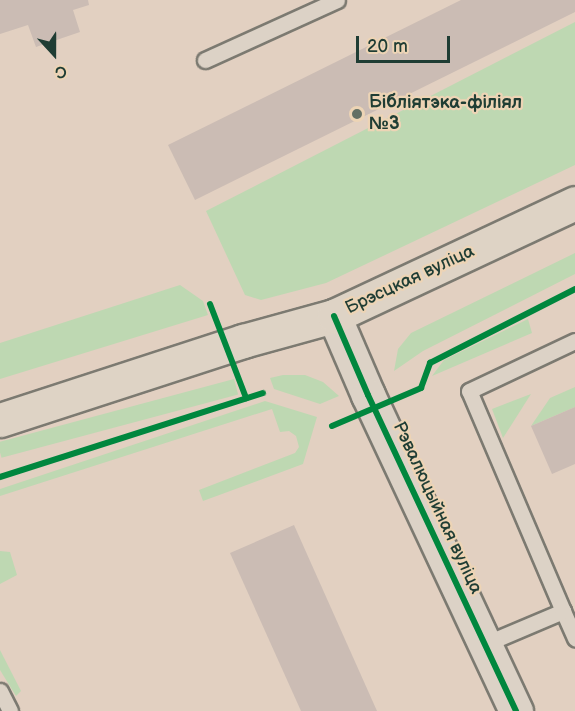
<!DOCTYPE html>
<meta charset="utf-8">
<style>
body{margin:0}
#map{position:relative;width:575px;height:711px;overflow:hidden;background:#e2d0c1;font-family:"Balsamiq Sans",sans-serif}
div>[style]{position:absolute}
[style*='--x']{left:calc(var(--x)*1px);top:calc(var(--y)*1px);width:calc(var(--w)*1px);rotate:calc(var(--a)*1deg)}
.green>*{inset:0;background:#bed8b2;transform-origin:0 0}
.building>*{inset:0;background:#cbbcb4}
.roads{filter:drop-shadow(2px 0 #7c7a71) drop-shadow(-2px 0 #7c7a71) drop-shadow(0 2px #7c7a71) drop-shadow(0 -2px #7c7a71)}
.service>*{height:15px;margin:-7.5px;padding:0 7.5px;transform-origin:7.5px;border-radius:7.5px;background:#dcd2c6}
.tertiary>*{height:33px;margin:-16.5px;padding:0 16.5px;transform-origin:16.5px;border-radius:16.5px;background:#dcd2c6}
.primary>*{height:33px;margin:-16.5px;padding:0 16.5px;transform-origin:16.5px;border-radius:16.5px;background:#ded3c5}
.cycleway>*{height:6px;margin:-3px;padding:0 3px;transform-origin:3px;border-radius:3px;background:#00873e}
.dots>*{width:16px;height:16px;translate:-50% -50%;box-sizing:border-box;border:3px solid #edd4b5;border-radius:50%}
span{translate:-50% -50%;white-space:nowrap;text-align:center;line-height:1.15;-webkit-text-stroke:4.5px #edd4b5;paint-order:stroke}
.poi-label{font-size:18px;color:#1f3d34;font-weight:700}
.left{translate:0 -50%;text-align:left}
.street-label{font-size:18px;color:#1f3d34}
.north{position:absolute;left:24px;top:24px;width:60px;height:60px;-webkit-text-stroke:4px #edd4b5;paint-order:stroke;rotate:159deg;font-size:16px;font-weight:700;line-height:24px;text-align:center;color:#1f3d34}
.north::after{content:'';display:block;margin:auto;width:21px;height:27px;background:#1f3d34;clip-path:polygon(50% 0,100% 100%,50% 72%,0 100%)}
.scale{position:absolute;left:356px;top:36px;width:94px;height:27px;box-sizing:border-box;border:3px solid #1f3d34;border-top:0;padding-left:8px;font-size:18px;line-height:21px;white-space:nowrap;color:#1f3d34;-webkit-text-stroke:4px #edd4b5;paint-order:stroke}
</style>
<div id="map">
<div class="green">
<div style="clip-path:polygon(575px 22px,575px 165px,326px 283px,261px 300px,245px 295px,206px 211px)"></div>
<div style="clip-path:polygon(575px 253px,575px 274px,423px 351px,394px 371px,398px 349px,411px 333px)"></div>
<div style="clip-path:polygon(180px 285px,203px 301px,208px 315px,0 379px,0 343px)"></div>
<div style="clip-path:polygon(528px 319px,532px 333px,432px 376px,444px 360px)"></div>
<div style="clip-path:polygon(283px 375px,305px 375px,323px 382px,339px 396px,320px 404px,274px 389px,270px 378px)"></div>
<div style="left:234px;top:379px;width:16px;height:245px;rotate:75deg"></div>
<div style="clip-path:polygon(575px 387px,575px 407px,531px 426px,550px 398px)"></div>
<div style="clip-path:polygon(531px 394px,503px 438px,492px 409px)"></div>
<div style="clip-path:polygon(265px 401px,317px 417px,303px 464px,203px 501px,199px 490px,295px 453px,299px 447px,296px 436px,289px 431px,280px 432px,272px 409px,0 496px,0 489px)"></div>
<div style="clip-path:polygon(0 551px,10px 552px,17px 575px,0 584px)"></div>
<div style="clip-path:polygon(0 650px,21px 691px,16px 696px,0 670px)"></div>
</div>
<div class="building">
<div style="clip-path:polygon(0 0,88px 0,89px 5px,73px 10px,80px 32px,36px 47px,28px 25px,0 34px)"></div>
<div style="clip-path:polygon(461px 0,575px 0,575px 12px,195px 200px,168px 145px)"></div>
<div style="clip-path:polygon(575px 407px,575px 464px,552px 474px,531px 426px)"></div>
<div style="clip-path:polygon(294px 525px,377px 711px,301px 711px,230px 553px)"></div>
</div>
<div class="roads">
<div class="service">
<div style="--x:205;--y:60;--w:145;--a:-24.4"></div>
<div style="--x:563;--y:611;--w:30;--a:66"></div>
<div style="--x:485;--y:644;--w:85;--a:-22.9"></div>
<div style="--x:563;--y:611;--w:239;--a:-113.1"></div>
<div style="--x:469;--y:391;--w:117;--a:-25.3"></div>
<div style="--x:0;--y:691;--w:22;--a:63"></div>
</div>
<div class="tertiary">
<div style="--x:334;--y:316;--w:86;--a:66.7"></div>
<div style="--x:368;--y:395;--w:349;--a:64.9"></div>
</div>
<div class="primary">
<div style="--x:0;--y:420;--w:256;--a:-18"></div>
<div style="--x:243;--y:341;--w:94;--a:-15.4"></div>
<div style="--x:334;--y:316;--w:266;--a:-25.1"></div>
</div>
</div>
<div class="cycleway">
<div style="--x:210;--y:304;--w:101;--a:69"></div>
<div style="--x:334;--y:316;--w:86;--a:66.7"></div>
<div style="--x:368;--y:395;--w:349;--a:64.9"></div>
<div style="--x:332;--y:426;--w:97;--a:-23.1"></div>
<div style="--x:421;--y:388;--w:27;--a:-70"></div>
<div style="--x:430;--y:363;--w:163;--a:-27"></div>
<div style="--x:0;--y:477;--w:276;--a:-17.7"></div>
</div>
<div class="dots">
<div style="left:357px;top:114px;background:#637065"></div>
</div>
<div class="poi-label">
<span class="left" style="left:369px;top:114px">Бібліятэка-філіял<br>№3</span>
</div>
<div class="street-label">
<span style="left:410px;top:280px;rotate:-25deg">Брэсцкая вуліца</span>
<span style="left:437px;top:508px;rotate:65deg">Рэвалюцыйная вуліца</span>
</div>
<div class="north">С</div>
<div class="scale">20 m</div>
</div>
